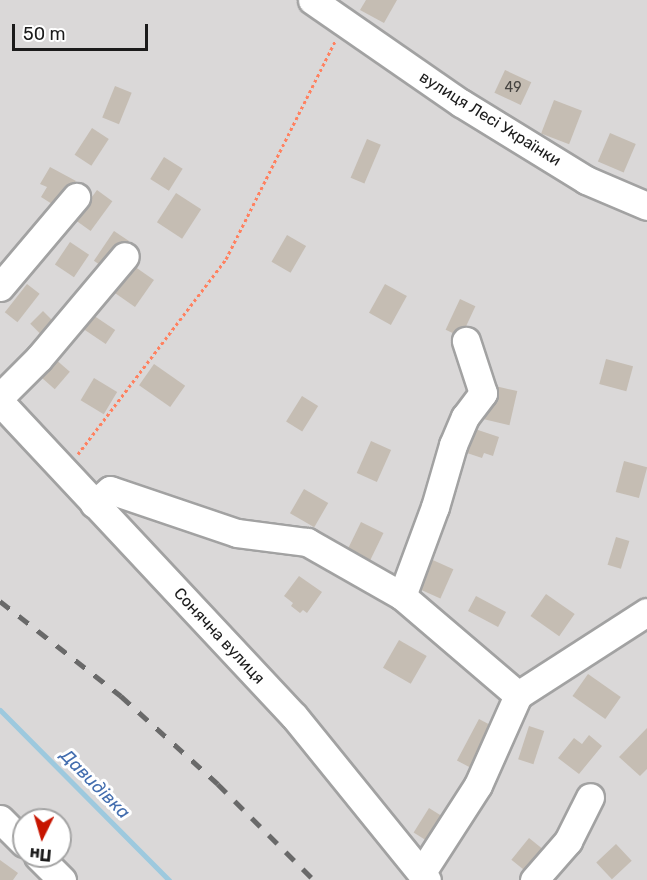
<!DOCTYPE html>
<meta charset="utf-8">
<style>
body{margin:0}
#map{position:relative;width:647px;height:880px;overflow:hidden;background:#eeebe0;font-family:Rubik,sans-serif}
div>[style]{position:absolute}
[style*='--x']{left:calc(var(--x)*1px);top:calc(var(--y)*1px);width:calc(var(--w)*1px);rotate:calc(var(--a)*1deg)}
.residential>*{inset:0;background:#dad8d8}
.stream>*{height:5px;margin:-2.5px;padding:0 2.5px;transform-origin:2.5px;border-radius:2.5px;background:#9dc9de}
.building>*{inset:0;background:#c5bdb3;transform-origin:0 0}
.path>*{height:3px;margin-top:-1.5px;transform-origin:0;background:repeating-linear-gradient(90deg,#ff8160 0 3px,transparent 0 6px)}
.roads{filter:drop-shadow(2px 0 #a2a2a2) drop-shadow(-2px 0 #a2a2a2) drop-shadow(0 2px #a2a2a2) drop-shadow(0 -2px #a2a2a2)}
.minor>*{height:27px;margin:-13.5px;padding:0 13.5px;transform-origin:13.5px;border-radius:13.5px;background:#fff}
.rail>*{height:4.5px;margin-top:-2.25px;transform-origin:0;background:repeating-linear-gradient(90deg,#696969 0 12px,transparent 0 24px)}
span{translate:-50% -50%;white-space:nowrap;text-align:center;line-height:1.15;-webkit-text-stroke:6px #fff;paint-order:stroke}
.number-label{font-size:14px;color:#464441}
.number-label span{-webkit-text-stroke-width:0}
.street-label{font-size:16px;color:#1b1b1b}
.water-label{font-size:18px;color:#446eaf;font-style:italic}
.north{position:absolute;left:12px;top:808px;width:60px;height:60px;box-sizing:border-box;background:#fff;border:2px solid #a4a4a4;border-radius:50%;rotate:185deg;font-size:16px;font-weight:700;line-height:24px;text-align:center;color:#1b1b1b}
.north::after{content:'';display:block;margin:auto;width:21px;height:27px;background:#c71500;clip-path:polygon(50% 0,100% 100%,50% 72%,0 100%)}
.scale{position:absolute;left:12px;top:24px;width:136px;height:27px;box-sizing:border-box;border:3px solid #1b1b1b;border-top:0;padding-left:8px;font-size:18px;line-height:21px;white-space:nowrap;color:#1b1b1b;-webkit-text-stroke:4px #fff;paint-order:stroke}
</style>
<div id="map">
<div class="residential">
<div style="clip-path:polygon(evenodd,0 0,647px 0,647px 880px,0 880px,0 0,24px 820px,60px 820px,60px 856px,24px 856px,24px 820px)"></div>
</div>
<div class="stream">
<div style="--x:0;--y:710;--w:240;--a:45.2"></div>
</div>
<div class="building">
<div style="clip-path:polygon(366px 0,397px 0,384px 23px,360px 10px)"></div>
<div style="left:505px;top:70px;width:29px;height:25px;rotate:25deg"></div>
<div style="left:115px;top:86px;width:18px;height:34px;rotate:22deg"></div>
<div style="left:554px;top:100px;width:30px;height:36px;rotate:21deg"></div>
<div style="left:92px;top:128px;width:20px;height:32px;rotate:33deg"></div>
<div style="left:610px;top:133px;width:28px;height:31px;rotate:23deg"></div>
<div style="left:367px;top:139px;width:15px;height:42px;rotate:23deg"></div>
<div style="left:164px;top:157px;width:22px;height:26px;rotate:32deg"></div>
<div style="clip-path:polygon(50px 167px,76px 181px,60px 209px,41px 197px,47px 187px,40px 184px)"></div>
<div style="left:97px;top:190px;width:19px;height:37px;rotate:36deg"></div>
<div style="left:176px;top:193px;width:30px;height:35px;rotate:33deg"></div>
<div style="left:114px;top:231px;width:18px;height:36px;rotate:34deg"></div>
<div style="left:287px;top:235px;width:22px;height:31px;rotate:30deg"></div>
<div style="left:70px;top:242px;width:23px;height:27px;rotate:34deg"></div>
<div style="left:131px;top:264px;width:28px;height:33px;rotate:35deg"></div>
<div style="left:27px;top:284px;width:16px;height:36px;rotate:38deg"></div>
<div style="left:385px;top:284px;width:25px;height:33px;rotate:29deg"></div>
<div style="left:460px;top:299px;width:17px;height:34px;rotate:25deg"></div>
<div style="left:43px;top:311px;width:23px;height:18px;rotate:45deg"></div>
<div style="left:87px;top:311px;width:34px;height:17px;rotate:34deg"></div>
<div style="left:54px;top:358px;width:21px;height:23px;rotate:41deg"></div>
<div style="left:606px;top:359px;width:28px;height:26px;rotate:15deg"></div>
<div style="left:154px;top:364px;width:38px;height:26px;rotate:35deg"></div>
<div style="left:94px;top:378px;width:27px;height:26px;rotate:31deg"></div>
<div style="left:491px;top:385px;width:27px;height:35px;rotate:13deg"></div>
<div style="left:302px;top:396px;width:19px;height:30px;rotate:32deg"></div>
<div style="clip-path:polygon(466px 426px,499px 437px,493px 456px,484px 453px,482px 458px,467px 453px,469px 448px,460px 446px)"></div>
<div style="left:371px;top:441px;width:22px;height:35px;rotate:24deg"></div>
<div style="left:624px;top:461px;width:24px;height:32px;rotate:15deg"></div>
<div style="left:304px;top:489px;width:28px;height:28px;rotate:30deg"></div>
<div style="left:361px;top:522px;width:25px;height:30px;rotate:26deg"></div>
<div style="left:616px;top:537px;width:14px;height:29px;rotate:17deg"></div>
<div style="left:426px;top:557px;width:30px;height:32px;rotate:24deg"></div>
<div style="clip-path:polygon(299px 576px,322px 592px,307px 613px,303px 610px,300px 613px,291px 606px,293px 603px,284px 596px)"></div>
<div style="left:546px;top:594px;width:35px;height:27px;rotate:35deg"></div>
<div style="left:476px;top:596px;width:34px;height:17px;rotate:28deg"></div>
<div style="left:399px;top:640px;width:32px;height:32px;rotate:30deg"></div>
<div style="left:588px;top:674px;width:40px;height:27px;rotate:35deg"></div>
<div style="left:479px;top:719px;width:15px;height:47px;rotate:28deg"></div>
<div style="left:529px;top:726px;width:16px;height:35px;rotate:18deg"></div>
<div style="clip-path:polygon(647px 728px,647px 769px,640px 776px,619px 757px)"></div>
<div style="clip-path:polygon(589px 735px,602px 746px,579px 774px,558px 758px,574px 738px,582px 744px)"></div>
<div style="left:429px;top:808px;width:15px;height:29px;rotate:32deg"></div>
<div style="left:529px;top:838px;width:26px;height:28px;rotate:39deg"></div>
<div style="left:616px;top:844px;width:23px;height:27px;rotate:47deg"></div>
<div style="clip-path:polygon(0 860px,18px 873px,13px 880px,0 880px)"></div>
</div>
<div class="path">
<div style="--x:78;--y:454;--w:245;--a:-52.8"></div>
<div style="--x:226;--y:259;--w:244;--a:-63.4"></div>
</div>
<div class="roads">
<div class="minor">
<div style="--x:312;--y:0;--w:181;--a:34.7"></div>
<div style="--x:461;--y:103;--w:147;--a:31.6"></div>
<div style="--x:586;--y:180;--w:66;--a:23.1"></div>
<div style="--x:0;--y:287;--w:118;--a:-49.8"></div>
<div style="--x:0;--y:397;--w:55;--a:-45"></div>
<div style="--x:39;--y:358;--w:133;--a:-49.9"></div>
<div style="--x:0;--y:402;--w:430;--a:46.9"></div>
<div style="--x:294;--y:716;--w:211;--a:51"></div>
<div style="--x:94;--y:504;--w:21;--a:-41"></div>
<div style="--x:110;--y:490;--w:134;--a:18.7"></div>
<div style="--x:237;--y:533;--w:71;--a:7.3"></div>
<div style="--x:307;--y:542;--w:109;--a:29.6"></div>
<div style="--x:402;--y:596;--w:153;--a:40.5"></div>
<div style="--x:402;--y:596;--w:95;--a:-69.7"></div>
<div style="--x:435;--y:507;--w:65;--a:-73.8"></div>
<div style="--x:453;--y:445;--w:30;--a:-67"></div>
<div style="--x:465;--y:417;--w:30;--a:-53"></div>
<div style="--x:483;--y:393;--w:55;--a:-108.1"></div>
<div style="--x:0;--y:819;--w:34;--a:45"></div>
<div style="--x:38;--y:856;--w:34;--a:45"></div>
<div style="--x:422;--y:872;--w:103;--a:-57.2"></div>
<div style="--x:478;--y:785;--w:98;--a:-66"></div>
<div style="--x:518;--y:695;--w:153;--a:-32.8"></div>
<div style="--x:534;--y:880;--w:52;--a:-48.9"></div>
<div style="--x:568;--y:841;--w:49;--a:-63.4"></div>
</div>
</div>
<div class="rail">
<div style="--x:0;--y:601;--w:154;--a:38.1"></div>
<div style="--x:121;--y:696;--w:131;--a:42.2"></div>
<div style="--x:218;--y:784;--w:136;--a:45"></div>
</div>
<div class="number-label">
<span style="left:513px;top:88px">49</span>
</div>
<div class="street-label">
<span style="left:490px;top:119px;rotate:32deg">вулиця Лесі Українки</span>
<span style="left:219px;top:636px;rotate:47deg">Сонячна вулиця</span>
</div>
<div class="water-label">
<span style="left:95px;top:784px;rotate:45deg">Давидівка</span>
</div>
<div class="north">Пн</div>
<div class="scale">50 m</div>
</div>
